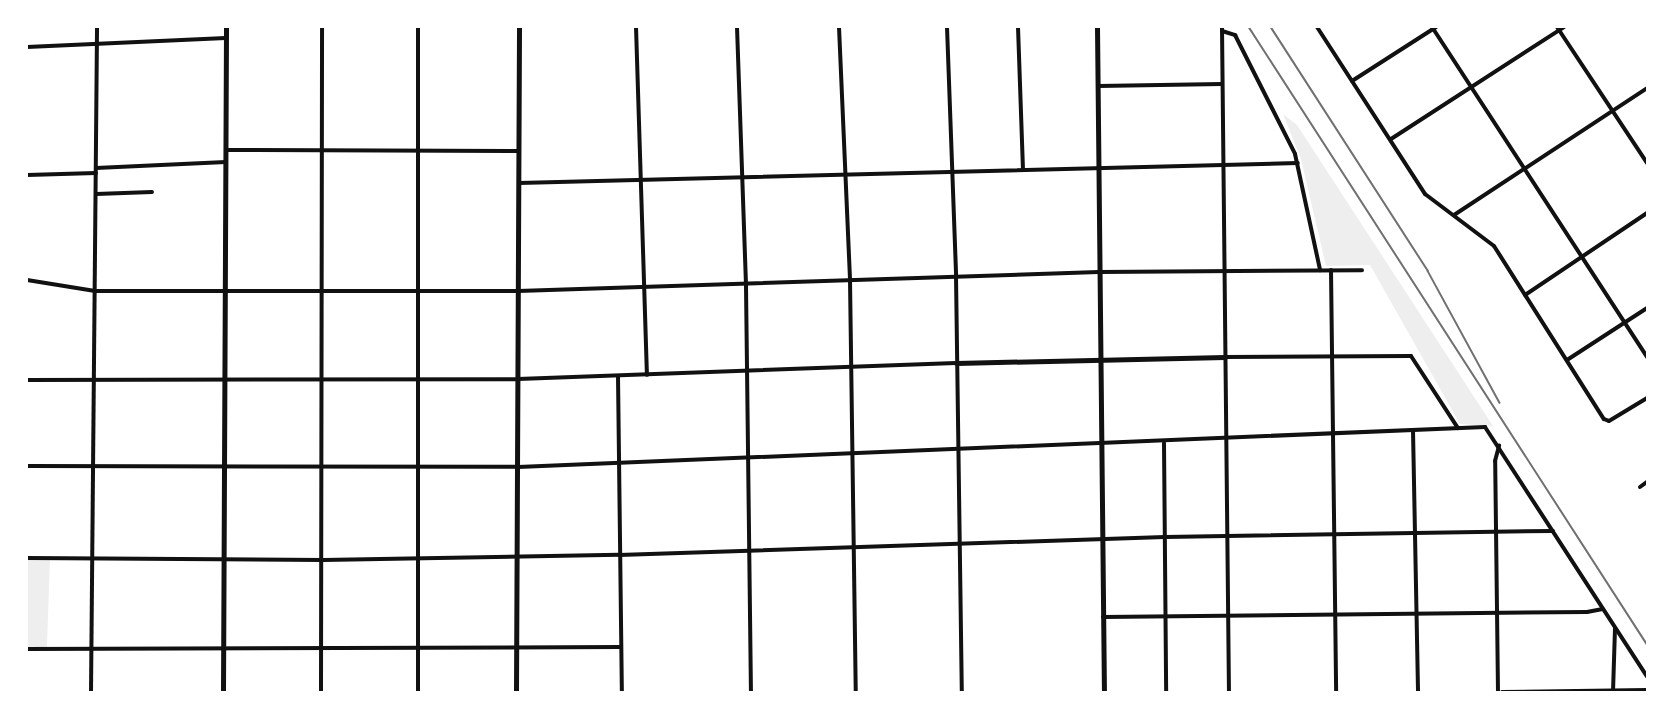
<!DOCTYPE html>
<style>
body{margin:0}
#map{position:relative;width:1674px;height:719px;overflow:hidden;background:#fff;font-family:Georgia,serif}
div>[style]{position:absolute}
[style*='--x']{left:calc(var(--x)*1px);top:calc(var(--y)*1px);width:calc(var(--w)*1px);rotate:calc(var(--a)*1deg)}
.green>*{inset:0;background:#eee;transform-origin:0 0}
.minor>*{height:4px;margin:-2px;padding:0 2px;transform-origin:2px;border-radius:2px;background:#111}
.tertiary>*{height:5px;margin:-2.5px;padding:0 2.5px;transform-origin:2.5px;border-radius:2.5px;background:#111}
.secondary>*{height:5px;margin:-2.5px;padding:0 2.5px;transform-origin:2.5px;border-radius:2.5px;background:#111}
.rail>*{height:1.5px;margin:-0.75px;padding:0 0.75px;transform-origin:0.75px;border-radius:0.75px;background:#707070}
span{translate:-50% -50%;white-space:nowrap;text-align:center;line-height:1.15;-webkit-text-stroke:4.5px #fff;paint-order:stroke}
.frame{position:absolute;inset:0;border:28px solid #fff;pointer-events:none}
</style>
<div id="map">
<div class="green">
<div style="clip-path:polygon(1283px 114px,1297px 125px,1493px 426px,1460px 424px,1370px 265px,1326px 266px,1301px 159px)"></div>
<div style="left:27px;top:558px;width:23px;height:91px;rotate:2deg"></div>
</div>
<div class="minor">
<div style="--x:636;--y:27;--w:348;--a:88.2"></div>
<div style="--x:737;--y:27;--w:259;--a:88"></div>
<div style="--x:746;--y:286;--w:406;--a:89.3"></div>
<div style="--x:839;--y:27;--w:253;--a:87.5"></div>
<div style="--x:850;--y:280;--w:412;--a:89.2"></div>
<div style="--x:947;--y:27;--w:249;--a:87.9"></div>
<div style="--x:956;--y:276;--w:416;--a:89.2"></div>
<div style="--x:1018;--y:27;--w:141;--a:88"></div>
<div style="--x:1222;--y:27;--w:665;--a:89.4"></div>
<div style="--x:1317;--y:27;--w:199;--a:57.1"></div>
<div style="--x:1425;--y:194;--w:86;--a:37"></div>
<div style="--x:1494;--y:246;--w:205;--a:57.6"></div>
<div style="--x:1604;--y:419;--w:5;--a:22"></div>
<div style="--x:1609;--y:421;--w:44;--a:-31.2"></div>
<div style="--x:1432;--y:27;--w:394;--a:56.9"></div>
<div style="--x:1557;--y:27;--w:163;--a:56.5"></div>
<div style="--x:1222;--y:31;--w:14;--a:17"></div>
<div style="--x:1235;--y:35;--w:133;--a:63.2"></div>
<div style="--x:1295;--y:154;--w:119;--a:77.8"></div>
<div style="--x:27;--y:47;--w:199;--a:-2.6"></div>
<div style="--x:1352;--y:81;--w:100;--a:-32.7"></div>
<div style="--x:1098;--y:86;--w:124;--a:-0.9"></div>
<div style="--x:1391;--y:139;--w:206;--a:-32.9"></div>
<div style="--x:226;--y:150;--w:293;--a:0.2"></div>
<div style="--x:96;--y:168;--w:130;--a:-2.6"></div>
<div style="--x:27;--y:175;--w:69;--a:-1.7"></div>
<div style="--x:519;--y:183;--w:779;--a:-1.47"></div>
<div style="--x:96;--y:194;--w:56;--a:-2"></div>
<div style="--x:1454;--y:215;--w:231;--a:-33.3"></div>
<div style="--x:1331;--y:270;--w:422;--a:89.3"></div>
<div style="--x:27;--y:280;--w:69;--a:9.2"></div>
<div style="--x:95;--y:291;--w:423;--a:0"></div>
<div style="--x:518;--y:291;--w:581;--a:-1.87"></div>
<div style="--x:1099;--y:272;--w:263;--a:-0.4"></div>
<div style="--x:1525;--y:295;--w:147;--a:-33.9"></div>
<div style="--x:1225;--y:357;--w:186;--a:-0.3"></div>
<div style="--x:1411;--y:356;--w:86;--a:56.9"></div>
<div style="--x:1567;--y:360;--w:95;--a:-33"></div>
<div style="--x:618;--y:376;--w:316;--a:89.3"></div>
<div style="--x:27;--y:380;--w:491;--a:-0.1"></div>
<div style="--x:518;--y:379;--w:438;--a:-2.1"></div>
<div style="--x:1413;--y:430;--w:262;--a:88.9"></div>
<div style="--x:1164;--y:443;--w:249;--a:89.5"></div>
<div style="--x:27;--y:466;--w:491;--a:0.1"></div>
<div style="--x:518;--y:467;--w:968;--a:-2.37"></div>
<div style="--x:1485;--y:427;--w:297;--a:57"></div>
<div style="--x:1640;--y:487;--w:9;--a:-36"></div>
<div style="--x:27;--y:558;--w:296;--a:0.4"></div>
<div style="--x:323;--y:560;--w:296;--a:-1"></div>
<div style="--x:619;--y:555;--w:546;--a:-1.89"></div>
<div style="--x:1165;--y:537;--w:388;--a:-0.9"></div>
<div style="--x:1103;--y:617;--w:484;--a:-0.6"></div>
<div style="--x:1587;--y:612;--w:16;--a:-11"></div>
<div style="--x:27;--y:649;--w:594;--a:-0.19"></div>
<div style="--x:91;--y:692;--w:665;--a:-89.48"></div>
<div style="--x:321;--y:692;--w:665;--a:-89.91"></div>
<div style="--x:418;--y:692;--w:665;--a:-90"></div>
<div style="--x:1498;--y:692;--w:231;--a:-90.7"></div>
<div style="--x:1495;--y:461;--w:16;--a:-75"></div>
<div style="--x:1502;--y:692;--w:145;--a:-0.8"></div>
<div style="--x:1613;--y:692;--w:63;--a:-88.2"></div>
</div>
<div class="tertiary">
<div style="--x:1097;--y:27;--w:665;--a:89.4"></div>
<div style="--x:956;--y:363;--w:269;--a:-1.3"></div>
<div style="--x:223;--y:692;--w:665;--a:-89.74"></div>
</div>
<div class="secondary">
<div style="--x:516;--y:692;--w:665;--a:-89.74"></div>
</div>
<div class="rail">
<div style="--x:1249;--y:27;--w:734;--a:57.18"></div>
<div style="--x:1271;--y:27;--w:290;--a:57.2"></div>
<div style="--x:1428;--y:271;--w:150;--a:61.4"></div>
</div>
<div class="frame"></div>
</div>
